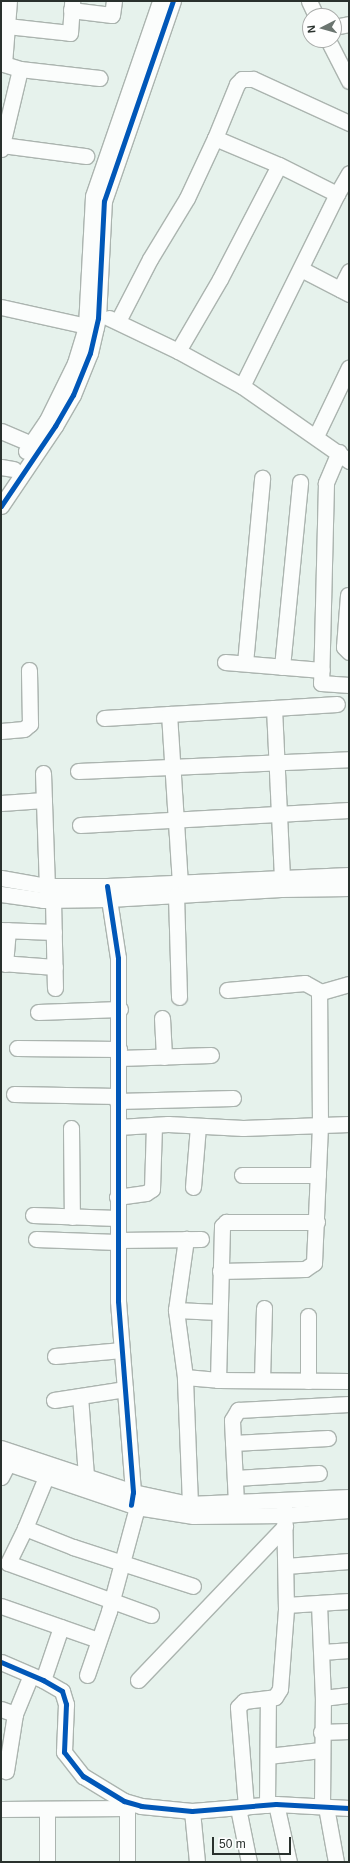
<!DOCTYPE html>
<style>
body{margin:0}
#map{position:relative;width:350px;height:1863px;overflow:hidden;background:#e6f2ec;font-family:Helvetica,sans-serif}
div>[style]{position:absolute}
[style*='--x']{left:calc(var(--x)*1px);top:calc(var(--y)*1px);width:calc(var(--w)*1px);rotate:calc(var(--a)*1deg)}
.roads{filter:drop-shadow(1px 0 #abb4af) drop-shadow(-1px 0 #abb4af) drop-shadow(0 1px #abb4af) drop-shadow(0 -1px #abb4af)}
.minor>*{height:15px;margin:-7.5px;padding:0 7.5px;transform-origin:7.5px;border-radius:7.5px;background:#fbfdfc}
.cycleway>*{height:5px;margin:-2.5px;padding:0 2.5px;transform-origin:2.5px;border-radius:2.5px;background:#0057b8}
span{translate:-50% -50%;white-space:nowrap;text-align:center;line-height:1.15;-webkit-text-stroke:4px #fefefe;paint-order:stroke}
.frame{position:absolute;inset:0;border:2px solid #29312d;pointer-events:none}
.north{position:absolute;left:302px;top:8px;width:40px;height:40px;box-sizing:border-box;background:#fefefe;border:1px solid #a9acaa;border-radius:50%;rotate:264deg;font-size:11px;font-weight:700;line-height:16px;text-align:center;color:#29312d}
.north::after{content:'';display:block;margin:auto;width:14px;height:18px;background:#6b7570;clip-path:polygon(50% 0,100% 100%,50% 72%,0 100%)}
.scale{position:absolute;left:212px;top:1837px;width:79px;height:18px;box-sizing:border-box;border:2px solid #29312d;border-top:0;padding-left:5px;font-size:12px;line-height:14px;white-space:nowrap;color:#29312d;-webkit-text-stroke:3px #fefefe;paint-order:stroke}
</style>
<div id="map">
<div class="roads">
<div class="minor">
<div style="--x:309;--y:1;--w:17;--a:65"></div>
<div style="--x:71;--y:10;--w:41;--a:7"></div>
<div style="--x:112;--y:15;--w:14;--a:-82"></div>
<div style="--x:7;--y:26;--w:63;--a:6.3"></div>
<div style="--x:70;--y:33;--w:32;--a:-86"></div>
<div style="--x:334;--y:27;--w:15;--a:-11"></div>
<div style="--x:328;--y:40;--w:46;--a:62.9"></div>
<div style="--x:20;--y:69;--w:80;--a:6.5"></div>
<div style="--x:215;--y:138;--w:69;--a:22.9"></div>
<div style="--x:279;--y:165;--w:65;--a:26.6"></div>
<div style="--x:337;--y:194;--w:214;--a:116.3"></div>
<div style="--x:2;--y:145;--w:85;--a:7.5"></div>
<div style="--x:1;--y:149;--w:82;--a:-76.6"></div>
<div style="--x:20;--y:69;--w:17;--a:-163"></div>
<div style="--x:4;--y:64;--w:63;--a:-85.5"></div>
<div style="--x:337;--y:194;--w:24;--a:-60"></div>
<div style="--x:301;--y:269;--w:54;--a:27.5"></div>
<div style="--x:340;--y:289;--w:20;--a:-63"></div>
<div style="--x:1;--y:307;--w:97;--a:12.5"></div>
<div style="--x:109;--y:318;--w:76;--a:25.6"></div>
<div style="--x:178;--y:351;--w:73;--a:28.7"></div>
<div style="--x:242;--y:386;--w:131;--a:35"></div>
<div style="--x:118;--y:321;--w:70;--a:-62.7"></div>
<div style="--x:150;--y:259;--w:71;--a:-58.8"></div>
<div style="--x:187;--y:198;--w:66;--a:-65"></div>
<div style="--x:215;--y:138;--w:58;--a:-67.8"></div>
<div style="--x:237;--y:84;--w:7;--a:-45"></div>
<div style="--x:242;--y:79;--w:11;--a:0"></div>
<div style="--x:253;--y:79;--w:106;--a:24.6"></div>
<div style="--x:178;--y:351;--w:83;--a:-59.7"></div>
<div style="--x:220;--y:279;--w:128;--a:-62.6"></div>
<div style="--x:1;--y:431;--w:33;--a:23"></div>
<div style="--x:316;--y:436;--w:76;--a:-64.4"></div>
<div style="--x:26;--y:451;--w:37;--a:-56"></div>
<div style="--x:47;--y:420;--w:64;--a:-63.8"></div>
<div style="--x:75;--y:363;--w:39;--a:-73"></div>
<div style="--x:86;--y:326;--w:130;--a:-86.9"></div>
<div style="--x:93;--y:196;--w:206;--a:-71"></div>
<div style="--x:339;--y:452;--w:34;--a:113"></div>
<div style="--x:326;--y:483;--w:200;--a:91.4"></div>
<div style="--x:321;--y:683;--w:28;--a:4"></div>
<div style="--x:1;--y:467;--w:13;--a:9"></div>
<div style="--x:1;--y:506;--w:97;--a:-56"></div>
<div style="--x:55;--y:426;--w:36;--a:-60"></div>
<div style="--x:73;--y:395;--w:45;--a:-68"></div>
<div style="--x:90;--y:353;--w:36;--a:-77"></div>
<div style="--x:98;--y:318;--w:117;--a:-87.1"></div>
<div style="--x:104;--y:201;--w:212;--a:-71"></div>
<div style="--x:348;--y:595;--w:52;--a:94.4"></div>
<div style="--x:344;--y:647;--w:7;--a:45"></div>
<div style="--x:225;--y:662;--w:97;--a:4.7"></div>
<div style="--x:245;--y:663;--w:186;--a:-84.7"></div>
<div style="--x:282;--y:667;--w:186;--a:-84.4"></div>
<div style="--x:274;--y:708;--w:63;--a:-3.6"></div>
<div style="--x:169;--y:714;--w:105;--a:-3.3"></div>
<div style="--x:274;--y:708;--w:169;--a:87.3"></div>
<div style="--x:104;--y:718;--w:65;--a:-3.5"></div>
<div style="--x:169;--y:714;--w:170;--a:86.3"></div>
<div style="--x:1;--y:731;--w:23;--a:-5"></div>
<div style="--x:24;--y:729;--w:8;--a:-40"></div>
<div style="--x:30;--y:724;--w:54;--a:-91.1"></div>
<div style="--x:78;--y:771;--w:271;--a:-2.5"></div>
<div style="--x:43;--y:773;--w:113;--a:88"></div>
<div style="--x:1;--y:803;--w:43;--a:-4"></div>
<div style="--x:80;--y:825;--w:269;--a:-3.2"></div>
<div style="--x:1;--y:878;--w:47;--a:9.9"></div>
<div style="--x:47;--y:886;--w:60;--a:0"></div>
<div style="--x:107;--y:886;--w:242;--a:-2.6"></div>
<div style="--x:107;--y:886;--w:73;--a:81.3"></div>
<div style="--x:118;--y:958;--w:343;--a:90"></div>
<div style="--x:118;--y:1301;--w:192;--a:85.5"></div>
<div style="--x:133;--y:1492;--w:13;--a:99"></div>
<div style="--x:1;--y:894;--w:42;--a:8.1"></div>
<div style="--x:43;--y:900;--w:66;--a:-0.9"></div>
<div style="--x:109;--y:899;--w:172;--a:-3.3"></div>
<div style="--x:281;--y:889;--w:68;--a:-0.8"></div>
<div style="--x:176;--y:895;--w:102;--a:88.3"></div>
<div style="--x:53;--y:900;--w:88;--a:88.7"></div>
<div style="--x:1;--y:930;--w:53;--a:2.2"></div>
<div style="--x:1;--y:963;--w:54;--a:4.2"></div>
<div style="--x:5;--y:964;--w:34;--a:-85"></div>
<div style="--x:227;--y:990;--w:78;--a:-5.1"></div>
<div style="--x:305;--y:983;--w:18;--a:29"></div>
<div style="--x:38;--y:1012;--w:82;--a:-2.1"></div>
<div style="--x:162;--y:1018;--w:39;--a:87"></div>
<div style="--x:17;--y:1048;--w:102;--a:0.6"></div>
<div style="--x:119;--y:1058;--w:92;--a:-1.9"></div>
<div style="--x:14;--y:1094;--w:103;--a:1.1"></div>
<div style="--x:117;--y:1101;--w:116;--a:-1.5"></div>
<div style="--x:118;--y:1127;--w:50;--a:-3.4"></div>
<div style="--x:168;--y:1124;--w:75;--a:3.1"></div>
<div style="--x:243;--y:1128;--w:106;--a:-2.2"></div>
<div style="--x:71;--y:1128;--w:89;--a:89.4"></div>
<div style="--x:242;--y:1175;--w:76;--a:0"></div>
<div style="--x:193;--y:1187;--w:61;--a:-85.3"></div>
<div style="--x:117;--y:1197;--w:29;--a:-8"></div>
<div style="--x:146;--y:1193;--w:7;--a:-34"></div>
<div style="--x:152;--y:1189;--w:64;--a:-88.2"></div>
<div style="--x:33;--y:1215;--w:84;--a:2"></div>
<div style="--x:36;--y:1239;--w:81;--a:2.1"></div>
<div style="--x:117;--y:1240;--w:84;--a:-0.7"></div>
<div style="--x:220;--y:1271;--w:85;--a:-1.3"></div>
<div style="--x:305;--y:1269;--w:11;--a:-34"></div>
<div style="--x:314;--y:1263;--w:138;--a:-87.5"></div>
<div style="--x:320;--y:1125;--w:129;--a:-90.4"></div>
<div style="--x:319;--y:996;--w:4;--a:-63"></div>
<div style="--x:321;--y:992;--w:29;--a:-16"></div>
<div style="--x:176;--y:1310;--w:42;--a:2.7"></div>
<div style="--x:55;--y:1356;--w:67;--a:-5.1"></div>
<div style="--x:185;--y:1377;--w:68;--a:-97.7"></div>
<div style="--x:176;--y:1310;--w:72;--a:-82"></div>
<div style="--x:218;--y:1380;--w:131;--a:0.4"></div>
<div style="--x:262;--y:1380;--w:72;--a:-88.4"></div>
<div style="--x:308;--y:1381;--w:65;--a:-90"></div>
<div style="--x:80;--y:1396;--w:80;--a:85.7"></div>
<div style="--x:54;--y:1400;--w:72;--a:-8.8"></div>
<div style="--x:233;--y:1443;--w:95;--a:-3"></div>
<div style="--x:1;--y:1448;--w:139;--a:18.4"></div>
<div style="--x:133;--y:1492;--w:56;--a:12.3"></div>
<div style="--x:188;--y:1504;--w:161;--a:-2.5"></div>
<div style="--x:1;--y:1461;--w:144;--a:18.7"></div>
<div style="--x:137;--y:1507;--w:57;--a:9.1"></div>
<div style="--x:193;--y:1516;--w:91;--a:-0.6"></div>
<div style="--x:284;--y:1515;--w:65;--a:-4.4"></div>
<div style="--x:1;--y:1477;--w:16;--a:-63"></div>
<div style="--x:235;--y:1478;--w:84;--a:-3.4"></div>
<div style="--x:236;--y:1503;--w:83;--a:-92.8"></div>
<div style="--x:232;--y:1420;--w:12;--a:-59"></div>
<div style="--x:238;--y:1410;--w:111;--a:-3.1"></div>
<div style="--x:190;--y:1504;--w:127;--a:-92.3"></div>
<div style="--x:185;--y:1377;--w:33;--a:5"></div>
<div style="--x:218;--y:1380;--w:154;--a:-88.5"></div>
<div style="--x:222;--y:1226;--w:6;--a:-45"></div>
<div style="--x:226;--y:1222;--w:91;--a:0"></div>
<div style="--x:25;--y:1528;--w:55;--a:-67.6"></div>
<div style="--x:286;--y:1566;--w:63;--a:-4.5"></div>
<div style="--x:319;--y:1604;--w:94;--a:87.6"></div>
<div style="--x:323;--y:1698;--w:26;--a:-7"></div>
<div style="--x:286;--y:1605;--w:63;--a:-3.6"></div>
<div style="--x:1;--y:1606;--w:103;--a:19.3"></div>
<div style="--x:151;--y:1615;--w:152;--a:-160"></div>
<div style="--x:8;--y:1563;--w:39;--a:-64"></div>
<div style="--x:25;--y:1528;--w:52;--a:21.6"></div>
<div style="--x:73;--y:1547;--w:126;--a:18"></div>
<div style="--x:322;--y:1652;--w:27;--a:-4"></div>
<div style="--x:1;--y:1662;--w:46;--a:23.2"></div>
<div style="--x:43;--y:1680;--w:22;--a:30"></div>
<div style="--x:62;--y:1691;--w:14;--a:73"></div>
<div style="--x:66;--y:1704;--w:48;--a:92.4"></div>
<div style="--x:64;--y:1752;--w:31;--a:52"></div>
<div style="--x:83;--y:1776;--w:48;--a:31.4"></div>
<div style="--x:124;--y:1801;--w:18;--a:16"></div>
<div style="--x:141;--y:1806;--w:51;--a:5.6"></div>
<div style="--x:192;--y:1811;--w:84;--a:-4.8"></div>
<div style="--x:276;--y:1804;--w:73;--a:3.1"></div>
<div style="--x:87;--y:1675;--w:68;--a:-71"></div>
<div style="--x:109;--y:1611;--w:108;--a:-74.9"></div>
<div style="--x:43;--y:1680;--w:56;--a:-71.2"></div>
<div style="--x:138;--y:1680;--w:213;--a:-46.3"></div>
<div style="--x:1;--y:1709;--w:15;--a:20"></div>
<div style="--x:15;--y:1714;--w:58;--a:99"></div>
<div style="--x:15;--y:1714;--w:42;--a:-67.7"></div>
<div style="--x:321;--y:1732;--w:28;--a:-2"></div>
<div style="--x:268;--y:1756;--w:53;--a:-6.5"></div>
<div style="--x:127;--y:1803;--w:59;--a:90"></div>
<div style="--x:276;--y:1804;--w:59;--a:77.4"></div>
<div style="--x:267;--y:1805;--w:106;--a:-89.5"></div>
<div style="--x:322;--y:1806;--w:108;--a:-89.5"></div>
<div style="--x:246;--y:1807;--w:100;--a:-94.6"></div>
<div style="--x:238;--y:1707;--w:8;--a:-45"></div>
<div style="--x:244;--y:1701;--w:31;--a:-7"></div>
<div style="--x:275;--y:1697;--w:9;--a:-58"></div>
<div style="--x:280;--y:1689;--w:80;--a:-85.7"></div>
<div style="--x:286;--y:1609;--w:104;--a:-91.1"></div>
<div style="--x:326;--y:1807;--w:56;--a:79.7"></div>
<div style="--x:238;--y:1808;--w:55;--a:78.5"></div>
<div style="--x:1;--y:1809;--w:126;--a:-0.5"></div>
<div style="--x:47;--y:1810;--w:52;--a:90"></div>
<div style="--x:192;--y:1811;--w:51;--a:84.4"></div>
</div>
</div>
<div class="cycleway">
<div style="--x:1;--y:506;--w:97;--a:-56"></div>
<div style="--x:55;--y:426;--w:36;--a:-60"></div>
<div style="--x:73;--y:395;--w:45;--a:-68"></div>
<div style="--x:90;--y:353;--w:36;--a:-77"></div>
<div style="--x:98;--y:318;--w:117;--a:-87.1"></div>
<div style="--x:104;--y:201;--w:212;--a:-71"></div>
<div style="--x:107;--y:886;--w:73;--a:81.3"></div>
<div style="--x:118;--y:958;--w:343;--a:90"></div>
<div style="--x:118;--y:1301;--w:192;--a:85.5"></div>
<div style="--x:133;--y:1492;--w:13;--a:99"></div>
<div style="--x:1;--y:1662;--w:46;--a:23.2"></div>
<div style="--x:43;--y:1680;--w:22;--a:30"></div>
<div style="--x:62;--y:1691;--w:14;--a:73"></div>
<div style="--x:66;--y:1704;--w:48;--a:92.4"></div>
<div style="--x:64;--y:1752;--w:31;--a:52"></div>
<div style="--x:83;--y:1776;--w:48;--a:31.4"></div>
<div style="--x:124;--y:1801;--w:18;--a:16"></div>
<div style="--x:141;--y:1806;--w:51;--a:5.6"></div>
<div style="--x:192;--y:1811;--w:84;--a:-4.8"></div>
<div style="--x:276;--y:1804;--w:73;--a:3.1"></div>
</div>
<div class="frame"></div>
<div class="north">N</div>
<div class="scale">50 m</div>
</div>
